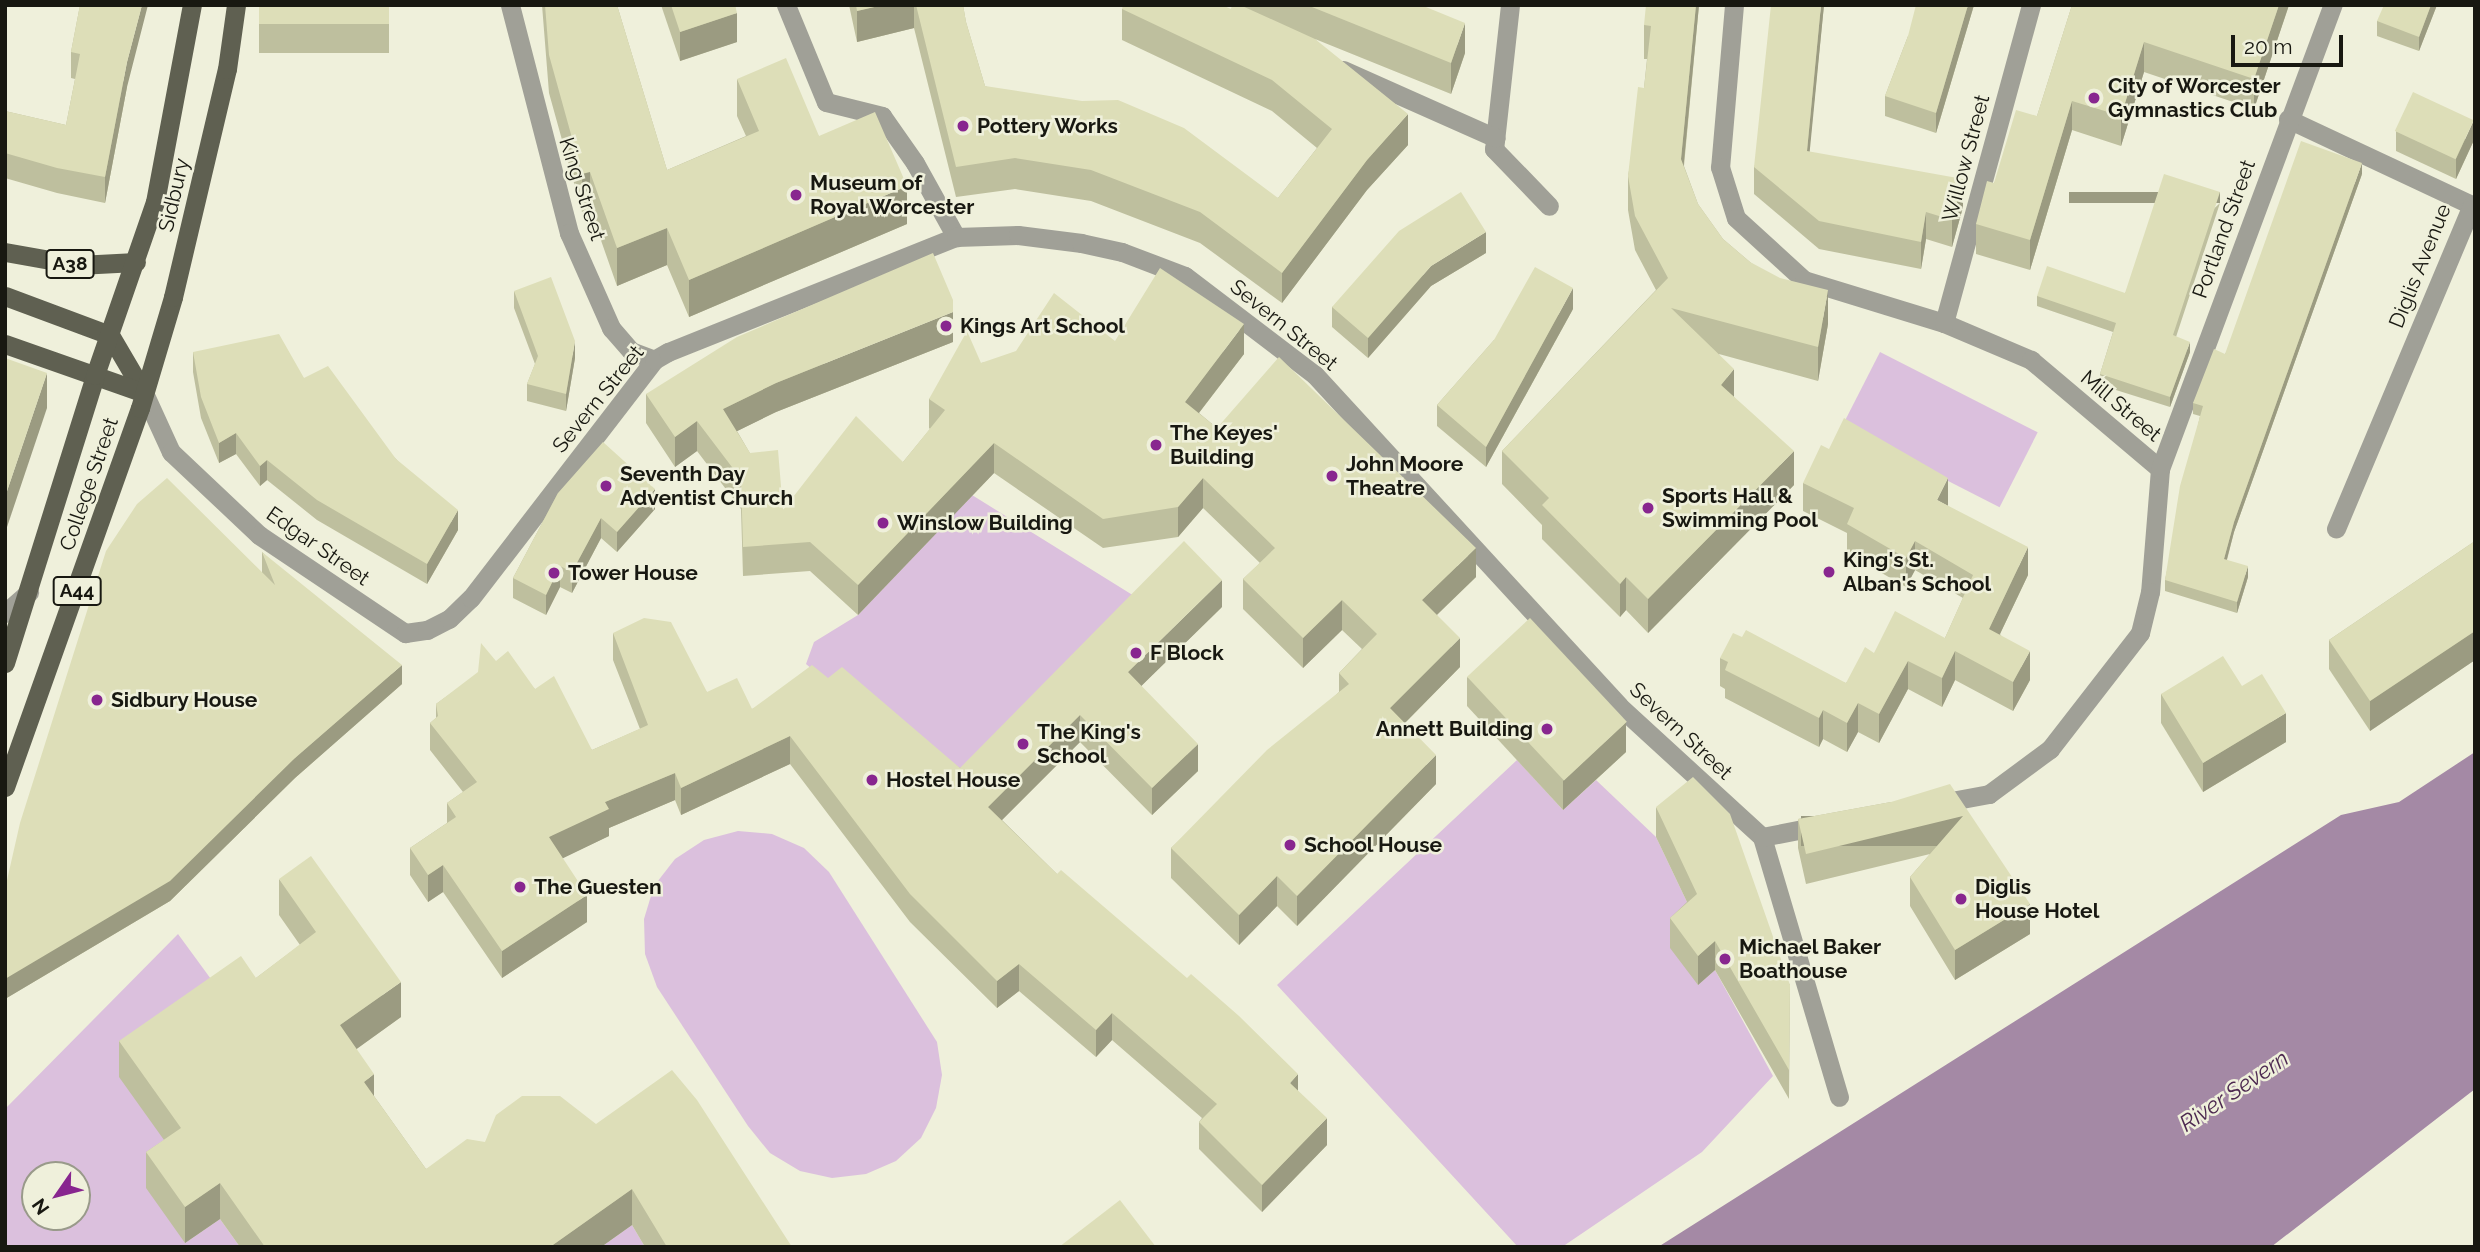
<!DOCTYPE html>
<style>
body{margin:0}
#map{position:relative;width:2480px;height:1252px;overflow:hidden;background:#eff0db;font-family:Raleway,sans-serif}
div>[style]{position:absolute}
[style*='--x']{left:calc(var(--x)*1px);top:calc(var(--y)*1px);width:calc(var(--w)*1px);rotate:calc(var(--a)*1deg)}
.green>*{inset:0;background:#dbc0dd;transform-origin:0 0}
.water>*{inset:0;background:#a489a5}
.pedestrian>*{height:19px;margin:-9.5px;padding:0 9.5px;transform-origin:9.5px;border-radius:9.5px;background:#a0a097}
.minor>*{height:19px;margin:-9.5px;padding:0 9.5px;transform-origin:9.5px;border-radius:9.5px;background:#a0a097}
.primary>*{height:19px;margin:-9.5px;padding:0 9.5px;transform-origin:9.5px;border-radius:9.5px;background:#5f6051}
.wall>*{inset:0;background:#bebf9e;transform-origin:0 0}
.shaded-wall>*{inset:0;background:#9b9b81;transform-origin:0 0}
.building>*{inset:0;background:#dddeb8;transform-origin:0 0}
.dots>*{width:19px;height:19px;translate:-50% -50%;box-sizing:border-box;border:4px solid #eff0db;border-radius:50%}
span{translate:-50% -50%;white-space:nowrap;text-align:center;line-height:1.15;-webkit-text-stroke:5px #eff0db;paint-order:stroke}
.shield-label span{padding:2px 5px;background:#eff0db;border:2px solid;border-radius:5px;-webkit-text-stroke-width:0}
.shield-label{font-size:19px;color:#181811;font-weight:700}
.poi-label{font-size:21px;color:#181811;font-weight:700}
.left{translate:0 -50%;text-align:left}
.right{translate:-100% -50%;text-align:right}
.street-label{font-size:21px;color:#181811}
.water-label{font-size:23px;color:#4d2950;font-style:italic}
.frame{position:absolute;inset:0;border:7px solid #181811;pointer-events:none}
.north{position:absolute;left:21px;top:1161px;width:70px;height:70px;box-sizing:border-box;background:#eff0db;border:2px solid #999a8a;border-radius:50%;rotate:235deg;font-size:19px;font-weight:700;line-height:28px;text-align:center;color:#181811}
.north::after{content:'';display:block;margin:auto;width:24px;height:32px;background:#88268f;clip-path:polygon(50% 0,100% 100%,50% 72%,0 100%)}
.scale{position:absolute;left:2231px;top:35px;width:112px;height:32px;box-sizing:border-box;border:4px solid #181811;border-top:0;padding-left:9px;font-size:21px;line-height:24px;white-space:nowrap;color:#181811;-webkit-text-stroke:5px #eff0db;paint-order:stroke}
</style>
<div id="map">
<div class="green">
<div style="left:1880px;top:352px;width:177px;height:84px;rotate:27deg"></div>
<div style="clip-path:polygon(972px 495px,1147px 604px,953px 789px,806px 664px,814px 642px,858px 615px)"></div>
<div style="clip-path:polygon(1517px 760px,1563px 810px,1596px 780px,1656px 837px,1697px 923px,1698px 985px,1715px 970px,1773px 1076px,1702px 1152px,1562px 1247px,1518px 1247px,1277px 985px)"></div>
<div style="clip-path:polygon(738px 831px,772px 834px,804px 848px,829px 872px,937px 1042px,942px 1075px,936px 1108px,921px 1138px,896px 1161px,866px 1174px,832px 1178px,800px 1171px,770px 1153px,748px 1126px,657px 987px,645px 954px,644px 919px,654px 886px,675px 859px,704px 840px)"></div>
<div style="clip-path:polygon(evenodd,178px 934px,227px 1001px,181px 1164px,185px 1243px,220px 1219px,240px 1247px,5px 1247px,5px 1109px,178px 934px,35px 1175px,77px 1175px,77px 1217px,35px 1217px,35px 1175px)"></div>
<div style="clip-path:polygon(632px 1225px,645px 1247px,601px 1247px)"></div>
</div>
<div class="water">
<div style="clip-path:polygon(2475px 752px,2475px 1089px,2271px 1247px,1658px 1247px,2341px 815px,2399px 802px)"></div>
</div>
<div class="pedestrian">
<div style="--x:786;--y:5;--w:105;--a:67.6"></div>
<div style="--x:826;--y:102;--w:58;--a:14"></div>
<div style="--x:882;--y:116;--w:57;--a:54.9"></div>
<div style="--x:915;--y:163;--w:85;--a:61"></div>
<div style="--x:1510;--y:5;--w:145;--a:96.3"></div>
<div style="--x:1494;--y:149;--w:79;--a:46"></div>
<div style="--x:1343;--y:70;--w:167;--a:24"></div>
</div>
<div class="minor">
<div style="--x:510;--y:5;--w:236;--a:75.5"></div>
<div style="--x:569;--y:233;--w:104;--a:66.1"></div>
<div style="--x:611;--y:328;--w:30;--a:49"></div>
<div style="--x:631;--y:351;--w:25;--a:21"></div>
<div style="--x:1734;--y:5;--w:163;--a:94.9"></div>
<div style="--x:1720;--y:167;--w:53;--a:72.6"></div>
<div style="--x:1736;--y:218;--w:92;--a:42.4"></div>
<div style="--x:1804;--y:280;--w:146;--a:17.1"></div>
<div style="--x:1944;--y:323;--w:95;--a:23"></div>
<div style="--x:2031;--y:360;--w:169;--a:40.2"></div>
<div style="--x:2160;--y:469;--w:123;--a:94.6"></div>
<div style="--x:2150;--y:592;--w:42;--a:103.7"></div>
<div style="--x:2140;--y:633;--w:147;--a:127.8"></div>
<div style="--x:2050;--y:749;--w:76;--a:143.6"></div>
<div style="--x:1989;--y:794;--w:55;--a:169.5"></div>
<div style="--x:2288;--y:119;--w:203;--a:25.1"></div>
<div style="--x:2472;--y:205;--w:351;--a:112.8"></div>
<div style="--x:1944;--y:323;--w:330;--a:-74.7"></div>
<div style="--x:144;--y:393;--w:65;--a:65.4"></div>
<div style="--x:171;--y:452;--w:121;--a:43.3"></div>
<div style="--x:259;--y:535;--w:176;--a:33.9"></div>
<div style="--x:405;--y:633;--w:22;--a:-8"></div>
<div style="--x:427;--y:630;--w:25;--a:-27"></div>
<div style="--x:449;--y:619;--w:30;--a:-44"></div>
<div style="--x:471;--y:598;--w:300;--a:-52.4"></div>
<div style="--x:654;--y:360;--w:16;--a:-30"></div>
<div style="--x:668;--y:352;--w:310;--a:-21.8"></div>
<div style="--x:956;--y:237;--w:62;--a:-1.8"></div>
<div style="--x:1018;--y:235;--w:64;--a:7.2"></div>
<div style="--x:1081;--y:243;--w:42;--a:12.4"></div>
<div style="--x:1122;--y:252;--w:67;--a:20.9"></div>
<div style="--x:1185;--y:276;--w:163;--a:37.3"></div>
<div style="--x:1315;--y:375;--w:449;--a:47.4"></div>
<div style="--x:1619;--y:706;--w:194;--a:42.5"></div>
<div style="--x:1762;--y:837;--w:271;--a:73.5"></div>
<div style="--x:2160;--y:469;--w:495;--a:-69.6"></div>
<div style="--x:5;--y:613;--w:32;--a:-41"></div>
<div style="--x:1762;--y:837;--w:62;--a:-11.1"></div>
</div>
<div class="primary">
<div style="--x:5;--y:252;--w:74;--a:10.1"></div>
<div style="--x:78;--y:265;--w:58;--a:-3"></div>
<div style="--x:5;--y:296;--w:112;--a:20.4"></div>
<div style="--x:110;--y:335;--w:67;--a:59.6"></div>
<div style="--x:5;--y:344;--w:147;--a:19.4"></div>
<div style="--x:5;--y:663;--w:302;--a:-72.6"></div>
<div style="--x:95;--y:375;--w:183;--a:-70.9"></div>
<div style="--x:155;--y:202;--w:200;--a:-79.4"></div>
<div style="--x:5;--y:787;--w:402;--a:-70.4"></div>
<div style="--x:140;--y:408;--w:116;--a:-73.4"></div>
<div style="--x:173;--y:297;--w:234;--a:-76.7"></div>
<div style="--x:227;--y:69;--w:65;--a:-82"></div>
</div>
<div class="wall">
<div style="clip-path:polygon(80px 5px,127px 87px,105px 203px,57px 193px,5px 178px,5px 111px,66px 125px,75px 79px,71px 78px,71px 52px)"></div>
<div style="left:259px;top:5px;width:130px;height:48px"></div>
<div style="clip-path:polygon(542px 5px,617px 5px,667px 170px,746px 136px,737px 116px,737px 79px,819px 136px,907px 224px,689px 317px,667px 265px,617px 286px,590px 209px,582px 212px,549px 93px)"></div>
<div style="clip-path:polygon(661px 5px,735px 5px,737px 42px,680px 61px)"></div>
<div style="clip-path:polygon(849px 5px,963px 5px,966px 22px,985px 86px,1278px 198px,1317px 148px,1272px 111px,1122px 40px,1122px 9px,1231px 9px,1241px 5px,1421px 5px,1465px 53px,1451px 94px,1315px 39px,1408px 145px,1367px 190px,1282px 303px,1200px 243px,1091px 201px,1015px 189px,956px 197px,914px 28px,857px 42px)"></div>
<div style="clip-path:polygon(1699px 5px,1684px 166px,1698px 204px,1723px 239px,1750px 262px,1828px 324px,1818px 381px,1719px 354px,1734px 397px,1794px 485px,1648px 633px,1626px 610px,1620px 617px,1542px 539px,1542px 525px,1502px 484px,1502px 451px,1656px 290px,1635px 250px,1628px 210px,1628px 176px,1644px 88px,1647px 59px,1644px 59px,1644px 25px)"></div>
<div style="clip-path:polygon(1824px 5px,1809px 152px,1963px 207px,1952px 247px,1926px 239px,1921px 269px,1819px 249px,1754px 194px,1754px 167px)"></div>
<div style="clip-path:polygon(1974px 5px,1936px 133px,1885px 116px,1885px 96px,1908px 36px)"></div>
<div style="clip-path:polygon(2072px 5px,2289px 5px,2254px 109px,2144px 72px,2121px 146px,2072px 130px,2030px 270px,1976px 254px,1976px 224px,1994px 183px,2037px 116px)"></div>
<div style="clip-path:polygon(2437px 5px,2419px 51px,2377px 36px,2377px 21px)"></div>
<div style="clip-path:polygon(2396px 131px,2474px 140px,2456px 179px,2396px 151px)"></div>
<div style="clip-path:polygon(2362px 174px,2234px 532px,2227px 560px,2248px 577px,2237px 613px,2165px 591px,2165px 580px,2200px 416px,2193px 414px,2193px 403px,2225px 354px)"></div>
<div style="clip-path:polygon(2220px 203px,2176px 337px,2190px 352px,2170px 407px,2100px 385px,2100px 374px,2113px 332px,2037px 306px,2037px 296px,2125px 293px)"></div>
<div style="clip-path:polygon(1486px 253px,1431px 286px,1368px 358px,1332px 327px,1332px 307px)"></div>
<div style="clip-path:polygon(514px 291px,575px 358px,566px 411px,527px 401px,527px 384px,535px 364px,514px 308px)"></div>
<div style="clip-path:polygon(1573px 309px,1486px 467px,1437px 426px,1437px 405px,1494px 340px)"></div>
<div style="clip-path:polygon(1115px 341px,1244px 354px,1199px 413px,1217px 428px,1476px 577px,1437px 615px,1460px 667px,1405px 723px,1436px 784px,1297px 926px,1277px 906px,1239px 945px,1171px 878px,1171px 848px,1339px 692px,1339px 673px,1362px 649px,1342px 630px,1303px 668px,1243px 609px,1243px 579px,1260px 563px,1203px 508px,1178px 537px,1103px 548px,994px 473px,858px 615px,810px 571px,743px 576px,741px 509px,697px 451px,675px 467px,646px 423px,646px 394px,953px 342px,776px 412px,737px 431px,783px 510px,903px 462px,930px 429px,929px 428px,929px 399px,981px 363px)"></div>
<div style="clip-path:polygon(193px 352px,304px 378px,396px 459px,458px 530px,427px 584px,317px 520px,267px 480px,260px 486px,236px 454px,219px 463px,201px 418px,193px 372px)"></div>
<div style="clip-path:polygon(1803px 483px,1948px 506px,2028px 575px,2000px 634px,2030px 680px,2013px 711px,1955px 680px,1942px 707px,1908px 689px,1879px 743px,1858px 732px,1847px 752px,1823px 739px,1819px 747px,1725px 698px,1725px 689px,1720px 686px,1720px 658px,1846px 683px,1874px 653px,1945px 638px,1963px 598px,1915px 570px,1906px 587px,1847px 553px,1847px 533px,1803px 511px)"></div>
<div style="clip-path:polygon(558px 493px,655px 509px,617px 552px,601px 538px,572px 593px,560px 587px,546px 615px,513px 598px,513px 578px)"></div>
<div style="clip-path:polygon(2475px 541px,2475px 660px,2370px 731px,2329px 669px,2329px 640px)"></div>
<div style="clip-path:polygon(262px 552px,402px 684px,295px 778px,170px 901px,5px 999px,5px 889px,262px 572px)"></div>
<div style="clip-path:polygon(1222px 607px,1141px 686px,1198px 771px,1152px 815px,1080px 742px,1002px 820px,1057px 874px,1298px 1091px,1327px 1145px,1262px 1212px,1199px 1149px,1199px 1122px,1202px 1118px,1112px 1040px,1096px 1057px,1019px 991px,997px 1008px,910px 922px,790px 764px,681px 815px,675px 800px,609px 828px,609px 836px,562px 858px,587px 922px,502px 978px,443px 892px,428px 902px,410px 875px,410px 848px,447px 823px,447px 803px,463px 792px,430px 750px,430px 723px,436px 718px,436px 704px,496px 661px,535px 689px,592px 750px,640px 729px,613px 660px,613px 633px,707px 692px,752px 709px,828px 678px,960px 768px)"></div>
<div style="clip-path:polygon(1467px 677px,1626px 752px,1563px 810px,1467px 706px)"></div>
<div style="clip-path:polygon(2242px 686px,2286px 742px,2203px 792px,2161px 723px,2161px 694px)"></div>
<div style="clip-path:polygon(1891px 802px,2030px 934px,1955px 980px,1910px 906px,1910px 877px,1930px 854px,1806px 884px,1798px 848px,1798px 819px)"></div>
<div style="clip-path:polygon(1656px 807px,1790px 985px,1789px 1099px,1715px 970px,1698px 985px,1670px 948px,1670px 918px,1687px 902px,1656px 837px)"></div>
<div style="clip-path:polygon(279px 879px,401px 1017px,356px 1049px,374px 1096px,426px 1169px,485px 1142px,596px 1124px,792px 1247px,645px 1247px,632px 1225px,601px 1247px,240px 1247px,220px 1219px,185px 1243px,146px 1188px,146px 1152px,164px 1140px,119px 1077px,119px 1041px,256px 978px,300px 945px,279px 915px)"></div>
</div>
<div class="shaded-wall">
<div style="clip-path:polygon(142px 5px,148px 5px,127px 87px,105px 203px,105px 177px,127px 62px)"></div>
<div style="clip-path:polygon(883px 5px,914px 5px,914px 28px,857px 42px,857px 11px)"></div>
<div style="clip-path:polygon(1696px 5px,1699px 5px,1681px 192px,1681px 159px)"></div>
<div style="clip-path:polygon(1821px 5px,1824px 5px,1807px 179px,1807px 151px)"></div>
<div style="clip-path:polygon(1968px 5px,1974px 5px,1936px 133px,1936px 113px)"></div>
<div style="clip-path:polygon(2279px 5px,2289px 5px,2254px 109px,2254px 79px)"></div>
<div style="clip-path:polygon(2431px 5px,2437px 5px,2419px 51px,2419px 37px)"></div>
<div style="clip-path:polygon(737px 13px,737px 42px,680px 61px,680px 32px)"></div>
<div style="clip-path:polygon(1465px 23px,1465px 53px,1451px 94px,1451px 63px)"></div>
<div style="clip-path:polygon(2144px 42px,2144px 72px,2121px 146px,2121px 116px)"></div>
<div style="clip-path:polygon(2072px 101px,2072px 130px,2030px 270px,2030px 240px)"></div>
<div style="clip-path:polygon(1408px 114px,1408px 145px,1367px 190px,1282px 303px,1282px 273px,1367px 160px)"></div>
<div style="clip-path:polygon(2474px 120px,2474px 140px,2456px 179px,2456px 159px)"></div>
<div style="clip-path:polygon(2362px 163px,2362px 174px,2234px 532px,2224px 570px,2224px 559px,2234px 522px)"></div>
<div style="left:590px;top:172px;width:37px;height:8px;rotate:90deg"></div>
<div style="clip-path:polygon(1963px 179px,1963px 207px,1952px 247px,1952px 220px)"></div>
<div style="clip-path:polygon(907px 186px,907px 224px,689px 317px,689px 280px)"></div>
<div style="left:2220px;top:192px;width:11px;height:151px;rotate:90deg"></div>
<div style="clip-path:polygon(1926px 212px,1926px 239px,1921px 269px,1921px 242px)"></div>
<div style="clip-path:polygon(667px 228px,667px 265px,617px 286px,617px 248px)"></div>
<div style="clip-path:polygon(1486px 232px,1486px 253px,1431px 286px,1368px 358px,1368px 338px,1431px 266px)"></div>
<div style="clip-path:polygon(1573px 288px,1573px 309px,1486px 467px,1486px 447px)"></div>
<div style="clip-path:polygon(1828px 290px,1828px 324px,1818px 381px,1818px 347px)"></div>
<div style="clip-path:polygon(953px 312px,953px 342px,776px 412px,723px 438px,723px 409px,776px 383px)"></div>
<div style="clip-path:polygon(1244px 324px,1244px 354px,1185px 431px,1185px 402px)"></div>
<div style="clip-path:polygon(575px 341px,575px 358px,566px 411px,566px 394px)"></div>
<div style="clip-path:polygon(2190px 342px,2190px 352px,2170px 407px,2170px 397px)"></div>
<div style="clip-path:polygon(1734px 369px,1734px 403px,1721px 385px)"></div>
<div style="clip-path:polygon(47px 373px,47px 408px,5px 533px,5px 497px)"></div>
<div style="clip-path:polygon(697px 421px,697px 451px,675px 467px,675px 437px)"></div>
<div style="clip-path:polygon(236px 433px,236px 454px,219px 463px,219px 443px)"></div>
<div style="clip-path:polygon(994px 443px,994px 473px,858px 615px,858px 585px)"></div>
<div style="clip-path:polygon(1794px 451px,1794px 485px,1648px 633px,1648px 599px)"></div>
<div style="clip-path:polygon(267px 460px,267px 480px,260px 486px,260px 466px)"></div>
<div style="clip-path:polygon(1203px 478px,1203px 508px,1178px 537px,1178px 507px)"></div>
<div style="clip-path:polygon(1948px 478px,1948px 506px,1937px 500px)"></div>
<div style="clip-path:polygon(655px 489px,655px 509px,617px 552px,617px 532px)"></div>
<div style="clip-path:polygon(458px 510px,458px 530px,427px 584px,427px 564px)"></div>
<div style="clip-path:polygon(601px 518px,601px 538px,572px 593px,572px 572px)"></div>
<div style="clip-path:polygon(1915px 541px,1915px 570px,1906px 587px,1906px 558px)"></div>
<div style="clip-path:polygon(2028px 547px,2028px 575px,1989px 657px,1989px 629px)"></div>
<div style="clip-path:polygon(1476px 548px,1476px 577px,1422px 629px,1422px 600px)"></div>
<div style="clip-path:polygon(560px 566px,560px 587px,546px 615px,546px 595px)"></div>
<div style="clip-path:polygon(2248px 566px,2248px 577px,2237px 613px,2237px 602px)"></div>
<div style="clip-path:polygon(1626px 577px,1626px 610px,1620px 617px,1620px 584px)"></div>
<div style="clip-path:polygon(1222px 580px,1222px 607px,1128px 699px,1128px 672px)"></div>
<div style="clip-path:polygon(1342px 600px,1342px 630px,1303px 668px,1303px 638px)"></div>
<div style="clip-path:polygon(2475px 631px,2475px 660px,2370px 731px,2370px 701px)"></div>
<div style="clip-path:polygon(1460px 638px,1460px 667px,1390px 738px,1390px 708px)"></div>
<div style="clip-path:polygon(1955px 651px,1955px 680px,1942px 707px,1942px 678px)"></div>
<div style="clip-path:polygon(2030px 651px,2030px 680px,2013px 711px,2013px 682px)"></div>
<div style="clip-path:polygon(1908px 661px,1908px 689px,1879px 743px,1879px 714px)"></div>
<div style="clip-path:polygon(402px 665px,402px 684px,295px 778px,170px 901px,5px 999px,5px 979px,295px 758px)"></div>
<div style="clip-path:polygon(1858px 703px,1858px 732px,1847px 752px,1847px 723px)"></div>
<div style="clip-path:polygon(1823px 710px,1823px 739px,1819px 747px,1819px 718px)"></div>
<div style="clip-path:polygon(2286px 713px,2286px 742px,2203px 792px,2203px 763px)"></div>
<div style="clip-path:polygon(1080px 715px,1080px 742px,988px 834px,988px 807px)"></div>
<div style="clip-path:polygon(1626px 722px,1626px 752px,1563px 810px,1563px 781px)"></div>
<div style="clip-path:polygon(790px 736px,790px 764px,681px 815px,681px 788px)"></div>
<div style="clip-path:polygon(1198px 744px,1198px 771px,1152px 815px,1152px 788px)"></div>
<div style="clip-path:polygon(1436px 755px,1436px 784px,1297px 926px,1297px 896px)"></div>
<div style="clip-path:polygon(675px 773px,675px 800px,609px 828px,609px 836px,549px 865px,549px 837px,605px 802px)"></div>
<div style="left:1963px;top:816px;width:30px;height:162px;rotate:90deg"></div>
<div style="clip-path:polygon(443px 865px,443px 892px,428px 902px,428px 875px)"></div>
<div style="clip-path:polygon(1277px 876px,1277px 906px,1239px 945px,1239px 915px)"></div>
<div style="clip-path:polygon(587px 895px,587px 922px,502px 978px,502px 951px)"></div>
<div style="clip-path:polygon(2030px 904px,2030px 934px,1955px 980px,1955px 950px)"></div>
<div style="clip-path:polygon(1715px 941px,1715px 970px,1698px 985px,1698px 956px)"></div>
<div style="clip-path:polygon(1019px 964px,1019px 991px,997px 1008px,997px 981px)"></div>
<div style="clip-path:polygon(401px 982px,401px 1017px,340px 1061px,340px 1025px)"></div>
<div style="clip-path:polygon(1112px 1013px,1112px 1040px,1096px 1057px,1096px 1030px)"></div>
<div style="clip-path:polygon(374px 1074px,374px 1110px,364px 1082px)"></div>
<div style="clip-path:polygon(1298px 1074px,1298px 1101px,1290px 1083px)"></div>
<div style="clip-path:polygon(1327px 1118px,1327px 1145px,1262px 1212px,1262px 1185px)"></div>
<div style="clip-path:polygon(220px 1183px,220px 1219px,185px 1243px,185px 1207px)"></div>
<div style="clip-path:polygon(632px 1189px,632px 1225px,601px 1247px,550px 1247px)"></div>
</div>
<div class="building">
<div style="clip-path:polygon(80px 5px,142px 5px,127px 62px,105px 177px,57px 168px,5px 153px,5px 111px,66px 125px,80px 54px,71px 52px)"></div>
<div style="left:259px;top:5px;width:130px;height:19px"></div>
<div style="clip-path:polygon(545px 5px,617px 5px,667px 170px,759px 131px,737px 79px,786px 58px,819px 136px,875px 112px,907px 186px,689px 280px,667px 228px,617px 248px,590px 172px,582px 174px,549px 55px)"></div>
<div style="clip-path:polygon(671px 5px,735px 5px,737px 13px,680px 32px)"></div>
<div style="clip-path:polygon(856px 5px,883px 5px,857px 11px)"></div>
<div style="clip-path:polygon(916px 5px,963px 5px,966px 22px,985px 86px,1082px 101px,1118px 100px,1184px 128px,1278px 198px,1332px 129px,1272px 80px,1122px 9px,1123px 5px,1222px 5px,1231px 9px,1232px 5px,1240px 5px,1315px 39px,1408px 114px,1367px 160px,1282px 273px,1200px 212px,1091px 170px,1015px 158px,956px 167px)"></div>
<div style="clip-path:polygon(1307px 5px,1421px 5px,1465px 23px,1451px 63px)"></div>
<div style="clip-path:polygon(1646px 5px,1696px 5px,1681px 159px,1698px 204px,1723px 239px,1750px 262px,1780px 278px,1828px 290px,1818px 347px,1671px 308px,1734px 369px,1721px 385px,1794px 451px,1648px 599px,1626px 577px,1620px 584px,1542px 505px,1549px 498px,1502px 451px,1668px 278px,1635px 216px,1628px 176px,1638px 87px,1644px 88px,1651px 26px,1644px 25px)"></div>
<div style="clip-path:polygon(1771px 5px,1821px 5px,1807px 151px,1963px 179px,1952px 220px,1926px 212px,1921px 242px,1819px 221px,1754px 167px)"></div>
<div style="clip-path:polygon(1916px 5px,1968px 5px,1936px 113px,1885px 96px,1908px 36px)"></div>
<div style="clip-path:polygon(2072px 5px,2279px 5px,2254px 79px,2144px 42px,2121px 116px,2072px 101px,2030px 240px,1976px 224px,1987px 181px,1994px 183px,2016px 110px,2037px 116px)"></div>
<div style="clip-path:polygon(2384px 5px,2431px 5px,2419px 37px,2377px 21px)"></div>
<div style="left:2413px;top:92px;width:67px;height:43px;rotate:25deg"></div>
<div style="clip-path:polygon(2301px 141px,2362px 163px,2234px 522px,2224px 559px,2248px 566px,2237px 602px,2165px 580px,2180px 486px,2203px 406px,2193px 403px,2214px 349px,2225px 354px)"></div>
<div style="clip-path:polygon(2164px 174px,2220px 192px,2173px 335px,2190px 342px,2170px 397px,2100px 374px,2116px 323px,2037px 296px,2047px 266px,2125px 293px)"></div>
<div style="clip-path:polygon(1461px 192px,1486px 232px,1431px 266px,1368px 338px,1332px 307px,1399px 231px)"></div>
<div style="clip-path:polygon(933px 253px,953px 300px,953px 312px,776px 383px,723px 409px,750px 453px,778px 450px,783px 510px,856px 416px,903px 462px,945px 410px,929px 399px,967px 331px,981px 363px,1016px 351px,1054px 293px,1115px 341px,1160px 268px,1244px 324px,1185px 402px,1217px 428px,1279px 357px,1476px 548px,1422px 600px,1460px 638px,1390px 708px,1436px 755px,1297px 896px,1277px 876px,1239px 915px,1171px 848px,1267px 750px,1349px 684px,1339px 673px,1377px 634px,1342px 600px,1303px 638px,1243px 579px,1275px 548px,1203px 478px,1178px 507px,1103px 519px,994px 443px,858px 585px,810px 542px,743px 547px,741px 479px,697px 421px,675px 437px,646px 394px,737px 337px)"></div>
<div style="clip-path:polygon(1535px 267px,1573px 288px,1486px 447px,1437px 405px,1494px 340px)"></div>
<div style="clip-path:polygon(551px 277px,575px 341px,566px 394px,527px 384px,538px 356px,514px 291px)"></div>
<div style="clip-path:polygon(279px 334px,304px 378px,328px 366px,396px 459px,458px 510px,427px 564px,317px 500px,267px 460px,260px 466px,236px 433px,219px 443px,201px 397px,193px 352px)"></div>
<div style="clip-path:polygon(5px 358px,47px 373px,5px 497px)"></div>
<div style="clip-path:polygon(1844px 418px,1948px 478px,1937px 500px,2028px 547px,1989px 629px,2030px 651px,2013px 682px,1955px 651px,1942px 678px,1908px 661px,1879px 714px,1858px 703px,1847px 723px,1823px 710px,1819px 718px,1725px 670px,1728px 662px,1720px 658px,1733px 633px,1742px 637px,1746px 630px,1846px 683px,1865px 647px,1874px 653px,1895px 611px,1945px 638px,1973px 575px,1915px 541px,1906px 558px,1847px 524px,1854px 508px,1803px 483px,1821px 445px,1829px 449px)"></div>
<div style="clip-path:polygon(603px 442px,655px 489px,617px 532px,601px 518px,572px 572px,560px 566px,546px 595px,513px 578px,558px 493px)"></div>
<div style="clip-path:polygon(167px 478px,275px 585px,262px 552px,402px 665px,295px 758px,170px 881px,5px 979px,5px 889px,20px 823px,106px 551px,137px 504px)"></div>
<div style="clip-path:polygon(1184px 541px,1222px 580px,1128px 672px,1198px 744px,1152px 788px,1080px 715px,988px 807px,1057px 874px,1061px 870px,1187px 978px,1191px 974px,1239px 1016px,1298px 1074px,1290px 1083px,1327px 1118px,1262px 1185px,1199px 1122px,1217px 1104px,1112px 1013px,1096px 1030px,1019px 964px,997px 981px,910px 894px,790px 736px,681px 788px,675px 773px,605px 802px,609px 809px,549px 837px,587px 895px,502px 951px,443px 865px,428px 875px,410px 848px,456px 817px,447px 803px,477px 782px,430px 723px,438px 716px,436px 704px,478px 672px,481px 643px,496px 661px,508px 651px,535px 689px,554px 676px,592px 750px,648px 725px,613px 633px,644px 618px,671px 622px,707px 692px,737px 678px,752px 709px,812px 665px,828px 678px,842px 667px,960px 768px)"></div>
<div style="clip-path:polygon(2475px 541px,2475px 631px,2370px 701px,2329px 640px)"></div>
<div style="left:1530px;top:618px;width:142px;height:86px;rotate:47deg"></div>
<div style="clip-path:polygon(2223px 656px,2242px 686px,2262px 674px,2286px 713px,2203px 763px,2161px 694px)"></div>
<div style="clip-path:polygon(1693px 777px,1730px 814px,1790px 985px,1789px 1070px,1715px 941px,1698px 956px,1670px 918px,1697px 894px,1656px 807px)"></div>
<div style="clip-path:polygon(1950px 784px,2030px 904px,1955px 950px,1910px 877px,1963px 816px,1806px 854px,1798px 819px,1891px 802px)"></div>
<div style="clip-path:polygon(311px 856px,401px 982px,340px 1025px,374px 1074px,364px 1082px,426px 1169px,467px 1139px,485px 1142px,496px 1115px,522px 1096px,560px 1096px,596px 1124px,672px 1070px,697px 1100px,792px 1247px,667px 1247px,632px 1189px,550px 1247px,265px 1247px,220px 1183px,185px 1207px,146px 1152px,181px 1128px,119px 1041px,241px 956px,256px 978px,316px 932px,279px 879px)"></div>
<div style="clip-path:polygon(1120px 1200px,1156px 1247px,1059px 1247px)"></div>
</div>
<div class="dots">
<div style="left:2094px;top:98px;background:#88268f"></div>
<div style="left:963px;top:126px;background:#88268f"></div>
<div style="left:796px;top:195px;background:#88268f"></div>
<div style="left:946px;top:326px;background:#88268f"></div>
<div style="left:1156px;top:445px;background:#88268f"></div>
<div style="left:1332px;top:476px;background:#88268f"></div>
<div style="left:606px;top:486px;background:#88268f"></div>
<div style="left:1648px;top:508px;background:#88268f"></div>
<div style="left:883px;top:523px;background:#88268f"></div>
<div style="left:1829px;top:572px;background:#88268f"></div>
<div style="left:554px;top:573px;background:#88268f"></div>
<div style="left:1136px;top:653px;background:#88268f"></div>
<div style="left:97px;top:700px;background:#88268f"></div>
<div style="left:1547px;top:729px;background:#88268f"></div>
<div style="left:1023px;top:744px;background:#88268f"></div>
<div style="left:872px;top:780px;background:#88268f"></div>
<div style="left:1290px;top:845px;background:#88268f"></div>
<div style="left:520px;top:887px;background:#88268f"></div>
<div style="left:1961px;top:899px;background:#88268f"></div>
<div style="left:1725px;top:959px;background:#88268f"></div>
</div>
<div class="shield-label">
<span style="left:70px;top:264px">A38</span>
<span style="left:77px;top:591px">A44</span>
</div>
<div class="poi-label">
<span class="left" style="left:2108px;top:98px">City of Worcester<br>Gymnastics Club</span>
<span class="left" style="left:977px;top:126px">Pottery Works</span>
<span class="left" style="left:810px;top:195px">Museum of<br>Royal Worcester</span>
<span class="left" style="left:960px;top:326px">Kings Art School</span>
<span class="left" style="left:1170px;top:445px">The Keyes'<br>Building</span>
<span class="left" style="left:1346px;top:476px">John Moore<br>Theatre</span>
<span class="left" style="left:620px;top:486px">Seventh Day<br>Adventist Church</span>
<span class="left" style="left:1662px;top:508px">Sports Hall &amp;<br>Swimming Pool</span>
<span class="left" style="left:897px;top:523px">Winslow Building</span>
<span class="left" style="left:1843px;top:572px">King's St.<br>Alban's School</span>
<span class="left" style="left:568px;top:573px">Tower House</span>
<span class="left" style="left:1150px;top:653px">F Block</span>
<span class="left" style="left:111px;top:700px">Sidbury House</span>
<span class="right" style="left:1533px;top:729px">Annett Building</span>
<span class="left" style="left:1037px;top:744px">The King's<br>School</span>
<span class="left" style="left:886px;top:780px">Hostel House</span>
<span class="left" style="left:1304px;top:845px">School House</span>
<span class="left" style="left:534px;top:887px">The Guesten</span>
<span class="left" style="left:1975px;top:899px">Diglis<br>House Hotel</span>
<span class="left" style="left:1739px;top:959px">Michael Baker<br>Boathouse</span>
</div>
<div class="street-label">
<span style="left:1966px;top:158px;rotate:-75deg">Willow Street</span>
<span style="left:582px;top:189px;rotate:72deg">King Street</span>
<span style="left:174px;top:195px;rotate:-77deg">Sidbury</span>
<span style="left:2224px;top:229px;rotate:-70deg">Portland Street</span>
<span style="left:2420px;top:266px;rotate:-68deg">Diglis Avenue</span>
<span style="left:1284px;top:325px;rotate:39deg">Severn Street</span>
<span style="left:598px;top:399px;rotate:-51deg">Severn Street</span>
<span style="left:2121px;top:406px;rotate:40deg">Mill Street</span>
<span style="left:89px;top:484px;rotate:-71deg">College Street</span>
<span style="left:318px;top:546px;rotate:35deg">Edgar Street</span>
<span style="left:1681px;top:731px;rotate:43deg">Severn Street</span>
</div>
<div class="water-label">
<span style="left:2234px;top:1091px;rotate:-34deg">River Severn</span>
</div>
<div class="frame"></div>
<div class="north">N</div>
<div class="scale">20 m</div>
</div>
